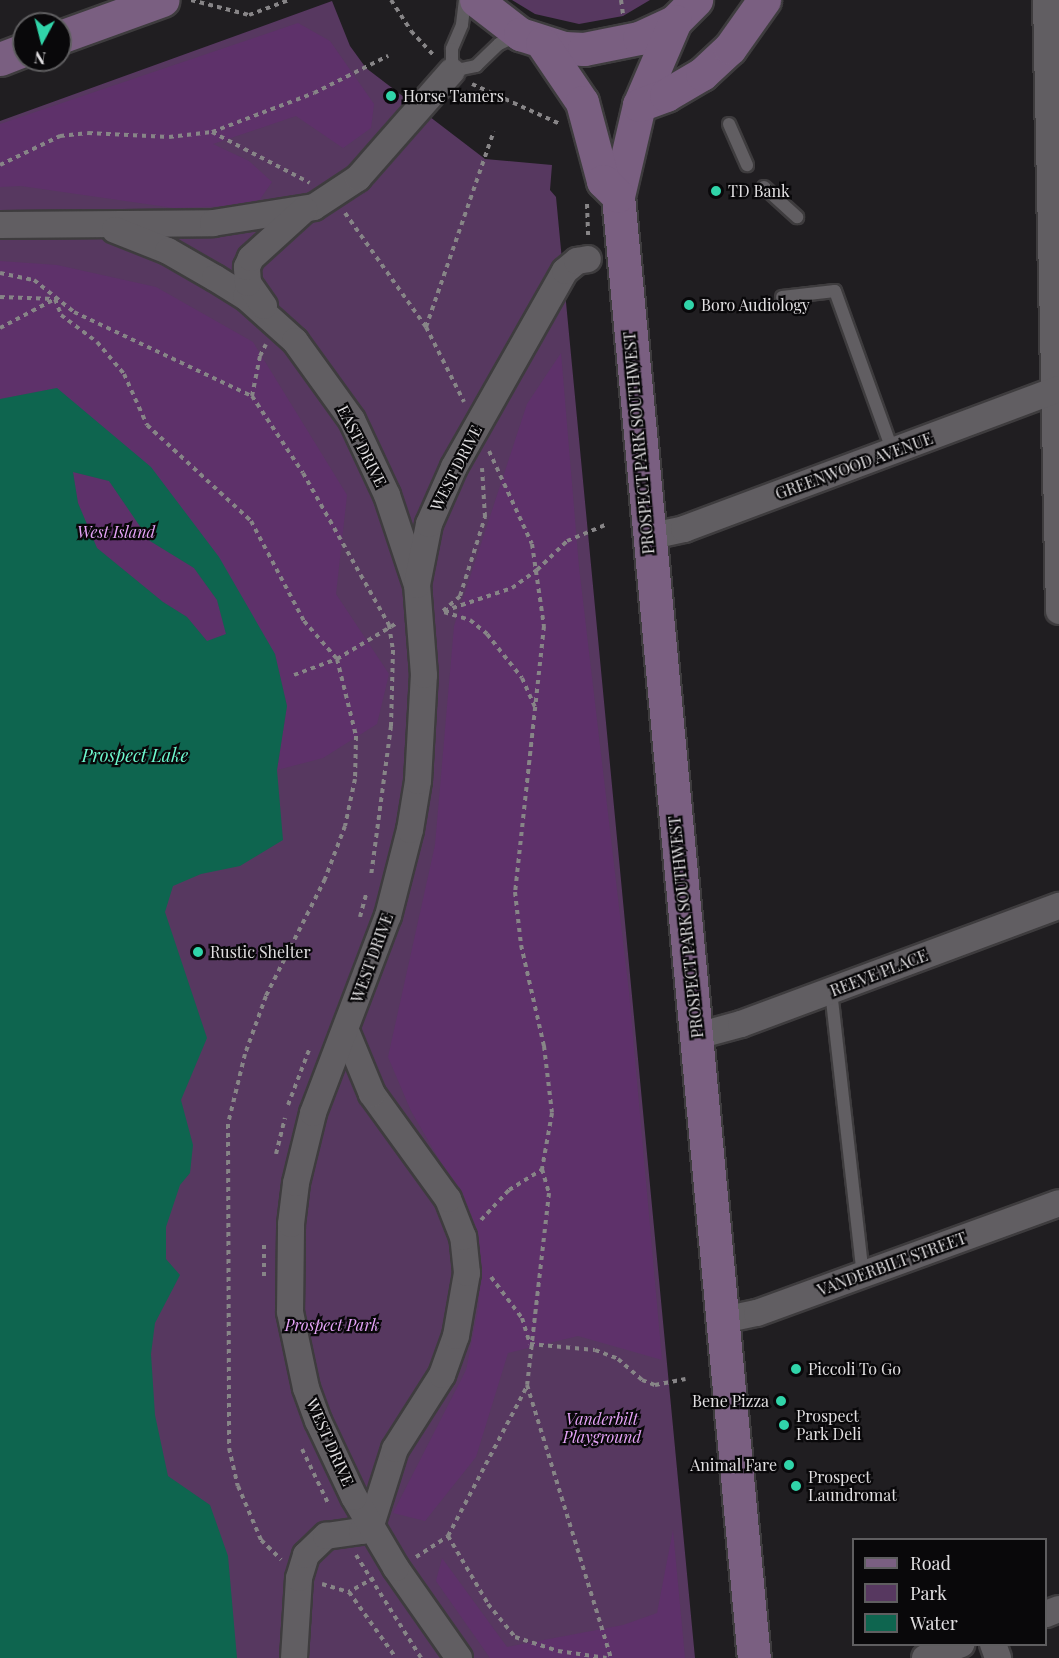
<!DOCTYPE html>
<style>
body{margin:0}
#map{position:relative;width:1059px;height:1658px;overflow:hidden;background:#201e21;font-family:"Playfair Display",serif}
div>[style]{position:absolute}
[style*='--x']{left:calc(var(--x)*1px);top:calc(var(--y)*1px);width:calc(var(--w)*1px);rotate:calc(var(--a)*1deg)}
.green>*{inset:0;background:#573860}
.forest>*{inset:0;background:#5e316a}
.water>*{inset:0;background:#0e654f}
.path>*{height:4px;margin-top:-2px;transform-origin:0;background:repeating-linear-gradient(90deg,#878587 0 4.5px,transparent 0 9px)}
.roads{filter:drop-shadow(2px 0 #3e3c3e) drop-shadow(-2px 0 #3e3c3e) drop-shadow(0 2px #3e3c3e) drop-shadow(0 -2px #3e3c3e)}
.lane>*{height:12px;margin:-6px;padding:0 6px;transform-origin:6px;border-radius:6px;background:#615e62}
.street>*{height:26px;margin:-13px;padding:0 13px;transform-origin:13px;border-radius:13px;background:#615e62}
.secondary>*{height:33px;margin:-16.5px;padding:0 16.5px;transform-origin:16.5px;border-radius:16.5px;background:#7a5f81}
.dots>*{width:16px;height:16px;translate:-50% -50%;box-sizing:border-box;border:3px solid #09080a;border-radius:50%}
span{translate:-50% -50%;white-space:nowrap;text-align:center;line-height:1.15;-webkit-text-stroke:4.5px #09080a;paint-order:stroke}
.poi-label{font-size:16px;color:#e1dfe1}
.left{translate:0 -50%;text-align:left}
.right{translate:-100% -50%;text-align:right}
.street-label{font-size:16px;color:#e1dfe1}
.park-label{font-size:16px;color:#e6a3f8;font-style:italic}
.water-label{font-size:18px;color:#6ef9cf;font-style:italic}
.legend{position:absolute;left:852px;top:1538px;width:195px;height:108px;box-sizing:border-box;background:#09080a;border:2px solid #5f5e60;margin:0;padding:8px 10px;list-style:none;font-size:18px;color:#e1dfe1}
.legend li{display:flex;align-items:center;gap:12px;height:30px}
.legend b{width:30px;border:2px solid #5f5e60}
.north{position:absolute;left:12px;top:12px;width:60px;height:60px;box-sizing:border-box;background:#09080a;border:2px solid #5f5e60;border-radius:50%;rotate:187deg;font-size:16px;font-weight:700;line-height:24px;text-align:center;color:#e1dfe1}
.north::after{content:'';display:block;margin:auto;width:21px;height:27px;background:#30d4a9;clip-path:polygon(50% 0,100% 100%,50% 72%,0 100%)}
</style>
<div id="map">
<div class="green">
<div style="clip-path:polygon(512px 0,650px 0,623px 16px,579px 24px,535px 14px)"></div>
<div style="clip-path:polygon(332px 1px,350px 46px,366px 68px,485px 159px,552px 165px,550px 190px,556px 197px,695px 1658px,0 1658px,0 121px)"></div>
</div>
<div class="forest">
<div style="clip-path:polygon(298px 23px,330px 41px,374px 104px,371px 128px,343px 148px,296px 116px,213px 144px,249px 161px,272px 182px,256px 205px,174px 208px,21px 186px,0 187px,0 124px)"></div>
<div style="clip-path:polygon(0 261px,57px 265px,156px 287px,253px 342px,347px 495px,336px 594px,389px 674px,377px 724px,323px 758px,277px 770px,287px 706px,275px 654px,57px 388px,0 399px)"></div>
<div style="clip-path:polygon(561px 353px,579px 567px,629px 992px,662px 1360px,578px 1336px,508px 1353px,476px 1457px,425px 1521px,393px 1513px,466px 1370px,479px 1305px,468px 1209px,411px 1111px,388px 1057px,435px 845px,454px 626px,527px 404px)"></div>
<div style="clip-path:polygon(73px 472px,109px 481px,150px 541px,194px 568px,217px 600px,226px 634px,207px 642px,187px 617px,163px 602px,97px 548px,78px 503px)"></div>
<div style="clip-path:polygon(673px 1530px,685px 1658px,490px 1658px,436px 1581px,442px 1558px,507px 1647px,623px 1625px,657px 1613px)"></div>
</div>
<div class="water">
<div style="clip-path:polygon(evenodd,57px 388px,151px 467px,219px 557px,275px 654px,287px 706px,277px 770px,283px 840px,240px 866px,201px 874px,173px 886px,165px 912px,207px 1038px,181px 1100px,193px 1145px,190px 1173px,180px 1185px,166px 1227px,166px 1259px,180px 1275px,155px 1323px,151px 1354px,155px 1415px,168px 1476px,210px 1505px,228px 1556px,237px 1658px,0 1658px,0 399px,57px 388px,73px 472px,109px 481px,150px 541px,194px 568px,217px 600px,226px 634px,207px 641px,187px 617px,163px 602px,97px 548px,78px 503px,73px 472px)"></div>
</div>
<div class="path">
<div style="--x:191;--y:0;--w:60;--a:14.5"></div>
<div style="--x:249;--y:15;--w:43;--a:-20.6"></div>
<div style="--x:391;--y:0;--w:37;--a:57"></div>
<div style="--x:411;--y:31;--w:34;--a:47"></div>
<div style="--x:621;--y:0;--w:15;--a:82"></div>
<div style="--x:472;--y:84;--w:97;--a:24.4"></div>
<div style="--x:212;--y:132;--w:110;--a:27.5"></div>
<div style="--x:0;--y:165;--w:67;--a:-25.8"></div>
<div style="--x:60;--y:136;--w:28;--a:-6"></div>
<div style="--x:88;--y:133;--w:81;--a:2.8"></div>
<div style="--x:169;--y:137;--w:43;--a:-6.6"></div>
<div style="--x:212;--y:132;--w:109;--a:-20.9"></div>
<div style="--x:314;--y:93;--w:83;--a:-26.6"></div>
<div style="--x:587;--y:204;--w:31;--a:88"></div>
<div style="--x:345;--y:213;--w:140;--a:54.6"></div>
<div style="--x:426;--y:327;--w:84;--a:63.1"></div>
<div style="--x:0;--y:273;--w:35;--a:12"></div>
<div style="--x:34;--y:280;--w:51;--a:38.7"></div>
<div style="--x:74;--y:312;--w:197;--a:25.3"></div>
<div style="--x:252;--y:396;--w:92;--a:56.5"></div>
<div style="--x:303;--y:473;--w:175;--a:60.5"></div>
<div style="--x:389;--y:625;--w:25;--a:81"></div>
<div style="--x:393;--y:650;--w:76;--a:91.5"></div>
<div style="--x:391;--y:726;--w:151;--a:97.6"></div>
<div style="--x:0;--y:297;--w:55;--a:2.1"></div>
<div style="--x:55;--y:299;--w:17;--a:69"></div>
<div style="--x:61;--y:315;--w:45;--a:36.9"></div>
<div style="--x:97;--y:342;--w:42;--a:49.8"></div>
<div style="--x:124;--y:374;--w:56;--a:65.7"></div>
<div style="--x:147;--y:425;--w:142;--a:42.7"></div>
<div style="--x:251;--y:521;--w:113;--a:62.1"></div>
<div style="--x:304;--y:621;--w:50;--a:49"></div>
<div style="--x:337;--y:659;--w:79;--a:76.1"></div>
<div style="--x:356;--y:736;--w:43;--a:91.3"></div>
<div style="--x:355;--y:779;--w:48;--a:102"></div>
<div style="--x:345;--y:826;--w:57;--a:110.7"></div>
<div style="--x:325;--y:879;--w:131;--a:116.8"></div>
<div style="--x:266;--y:996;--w:62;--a:109.9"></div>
<div style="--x:245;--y:1054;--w:72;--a:103.7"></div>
<div style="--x:228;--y:1124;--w:324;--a:89.8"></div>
<div style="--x:229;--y:1448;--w:39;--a:77"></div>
<div style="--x:238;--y:1486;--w:59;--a:66.9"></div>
<div style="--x:261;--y:1540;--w:28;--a:44"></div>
<div style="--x:426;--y:327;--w:207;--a:-70.9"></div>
<div style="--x:0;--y:328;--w:62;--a:-27.8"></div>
<div style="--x:252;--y:396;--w:41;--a:-78.7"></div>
<div style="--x:260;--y:356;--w:13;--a:-63"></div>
<div style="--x:489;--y:451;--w:102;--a:65.2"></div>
<div style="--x:532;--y:544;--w:83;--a:81.7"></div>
<div style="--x:544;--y:626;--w:268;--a:96.2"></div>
<div style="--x:515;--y:892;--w:53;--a:83.5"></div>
<div style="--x:521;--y:945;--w:104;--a:77.2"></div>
<div style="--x:544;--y:1046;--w:67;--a:83.2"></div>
<div style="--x:552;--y:1113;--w:57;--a:100.1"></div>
<div style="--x:542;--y:1169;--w:25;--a:74"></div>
<div style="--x:549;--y:1193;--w:193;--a:96.5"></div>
<div style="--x:527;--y:1385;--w:286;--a:72.9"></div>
<div style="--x:443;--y:611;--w:23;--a:-41"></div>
<div style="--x:460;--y:596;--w:83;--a:-72.4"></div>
<div style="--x:485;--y:517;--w:49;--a:-93.5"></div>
<div style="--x:444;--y:611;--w:72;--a:-18.7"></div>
<div style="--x:512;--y:588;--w:31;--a:-36"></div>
<div style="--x:537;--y:570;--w:42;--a:-44"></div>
<div style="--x:567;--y:541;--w:41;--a:-22.8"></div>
<div style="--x:444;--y:612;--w:27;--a:17"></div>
<div style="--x:470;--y:620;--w:22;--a:39"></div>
<div style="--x:487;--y:634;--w:56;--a:51.5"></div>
<div style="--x:522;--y:678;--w:34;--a:66"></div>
<div style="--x:294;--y:675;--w:46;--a:-20.4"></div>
<div style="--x:337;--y:659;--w:70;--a:-31"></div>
<div style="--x:360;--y:917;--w:23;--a:-75"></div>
<div style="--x:288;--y:1105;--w:59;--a:-69.1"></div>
<div style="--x:276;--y:1154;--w:37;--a:-76"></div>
<div style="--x:481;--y:1220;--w:41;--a:-47"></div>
<div style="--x:509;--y:1190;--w:39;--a:-32"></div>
<div style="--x:264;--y:1276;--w:31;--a:-90"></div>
<div style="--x:491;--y:1277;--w:51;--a:52.9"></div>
<div style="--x:522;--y:1318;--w:27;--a:73"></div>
<div style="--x:530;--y:1344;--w:65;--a:5.3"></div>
<div style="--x:595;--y:1350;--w:25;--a:21"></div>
<div style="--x:618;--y:1359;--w:32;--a:41"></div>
<div style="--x:642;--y:1380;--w:14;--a:21"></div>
<div style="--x:655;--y:1385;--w:31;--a:-11"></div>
<div style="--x:302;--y:1449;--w:62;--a:64.3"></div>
<div style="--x:448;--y:1536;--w:79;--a:59.5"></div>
<div style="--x:488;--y:1604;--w:43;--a:50.7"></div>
<div style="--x:515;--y:1637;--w:45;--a:18"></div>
<div style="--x:558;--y:1651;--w:49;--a:8.1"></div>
<div style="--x:356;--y:1555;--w:122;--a:57.7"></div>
<div style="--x:416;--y:1557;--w:38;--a:-33"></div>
<div style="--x:448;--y:1536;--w:170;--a:-62.2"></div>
<div style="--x:374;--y:1578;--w:29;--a:151"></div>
<div style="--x:349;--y:1592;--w:81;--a:54.5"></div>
<div style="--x:322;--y:1584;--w:28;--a:17"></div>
</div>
<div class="roads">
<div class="lane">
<div style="--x:465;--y:0;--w:25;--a:97"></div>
<div style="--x:462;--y:25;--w:26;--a:113"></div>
<div style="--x:452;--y:49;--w:22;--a:90"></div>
<div style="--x:452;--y:71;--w:25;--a:-12"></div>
<div style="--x:476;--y:66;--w:32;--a:-44"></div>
<div style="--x:499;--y:44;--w:19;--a:-25"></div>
<div style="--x:729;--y:124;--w:45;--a:66.3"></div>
<div style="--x:764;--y:187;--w:45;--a:42.3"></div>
<div style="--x:782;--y:297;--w:53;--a:-6.5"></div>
<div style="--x:835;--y:291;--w:171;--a:70.2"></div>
<div style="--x:831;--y:991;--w:286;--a:83.6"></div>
</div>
<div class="street">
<div style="--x:1046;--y:0;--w:611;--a:88.78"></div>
<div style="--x:0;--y:225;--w:213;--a:-0.5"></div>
<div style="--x:213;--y:223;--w:102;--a:-9"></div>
<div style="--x:314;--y:207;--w:53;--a:-33.4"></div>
<div style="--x:358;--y:178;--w:142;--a:-48.7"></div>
<div style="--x:115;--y:230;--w:57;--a:21.6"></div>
<div style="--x:168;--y:251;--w:54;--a:29.9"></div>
<div style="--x:215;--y:278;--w:36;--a:32"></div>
<div style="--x:246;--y:297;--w:66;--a:41.9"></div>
<div style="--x:295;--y:341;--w:97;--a:54.2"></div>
<div style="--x:352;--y:420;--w:83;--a:65"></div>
<div style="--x:387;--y:495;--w:92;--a:71.6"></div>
<div style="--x:264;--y:306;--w:28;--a:-125"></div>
<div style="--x:248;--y:283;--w:16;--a:-94"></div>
<div style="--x:247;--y:267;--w:10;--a:-66"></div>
<div style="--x:251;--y:258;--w:72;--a:-42.2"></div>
<div style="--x:647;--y:537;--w:38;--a:-12"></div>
<div style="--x:684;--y:529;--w:400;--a:-20.5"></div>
<div style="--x:697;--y:1036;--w:46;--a:-15.3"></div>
<div style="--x:741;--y:1024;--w:339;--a:-20.4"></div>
<div style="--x:723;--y:1320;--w:35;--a:-12"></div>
<div style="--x:757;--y:1313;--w:321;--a:-20"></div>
<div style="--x:1046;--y:1614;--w:14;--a:-21"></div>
<div style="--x:993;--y:1644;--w:15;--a:70"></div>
<div style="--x:294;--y:1658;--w:80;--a:-86.4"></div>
<div style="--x:299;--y:1578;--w:24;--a:-73"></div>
<div style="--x:306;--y:1555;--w:28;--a:-44"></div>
<div style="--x:326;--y:1536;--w:36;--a:-8"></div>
<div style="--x:362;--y:1531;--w:11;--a:-34"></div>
<div style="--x:371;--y:1525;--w:80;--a:-72.5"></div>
<div style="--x:395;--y:1449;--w:88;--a:-57.6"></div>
<div style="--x:442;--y:1375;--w:41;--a:-70.3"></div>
<div style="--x:456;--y:1336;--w:64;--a:-80.1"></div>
<div style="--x:467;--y:1273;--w:36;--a:-96"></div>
<div style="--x:463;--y:1237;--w:41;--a:-111.5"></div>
<div style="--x:448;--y:1199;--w:130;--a:-125.9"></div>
<div style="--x:372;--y:1094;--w:68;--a:-112.4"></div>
<div style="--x:459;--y:1658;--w:110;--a:-125"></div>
<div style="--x:396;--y:1568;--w:82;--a:-120.6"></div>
<div style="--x:354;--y:1497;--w:84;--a:-115.3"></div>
<div style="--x:318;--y:1421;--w:35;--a:-110"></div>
<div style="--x:306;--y:1388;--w:78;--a:-101.9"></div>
<div style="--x:290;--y:1312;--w:88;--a:-89.3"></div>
<div style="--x:291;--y:1224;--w:41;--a:-83"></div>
<div style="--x:296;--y:1183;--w:72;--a:-76.3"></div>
<div style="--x:313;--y:1113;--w:211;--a:-69.2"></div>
<div style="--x:388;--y:916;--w:89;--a:-75.7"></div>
<div style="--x:410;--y:830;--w:50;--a:-80.7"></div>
<div style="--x:418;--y:781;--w:106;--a:-86.8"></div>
<div style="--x:424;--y:675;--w:90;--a:-94.4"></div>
<div style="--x:417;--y:585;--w:62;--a:-78.9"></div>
<div style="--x:429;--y:524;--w:62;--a:-66.3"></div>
<div style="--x:454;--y:467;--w:225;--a:-60.5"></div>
<div style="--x:565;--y:271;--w:16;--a:-40"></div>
<div style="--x:577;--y:261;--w:11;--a:-10"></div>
<div style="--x:925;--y:1658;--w:39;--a:-21"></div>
</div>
<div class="secondary">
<div style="--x:476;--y:0;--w:56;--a:37.7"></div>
<div style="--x:520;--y:34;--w:46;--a:17.7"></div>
<div style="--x:564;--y:48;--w:20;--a:3"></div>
<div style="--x:584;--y:49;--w:56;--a:-11.3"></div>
<div style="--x:639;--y:38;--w:40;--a:-25"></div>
<div style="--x:675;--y:21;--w:30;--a:-45"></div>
<div style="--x:675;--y:21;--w:91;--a:113.2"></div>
<div style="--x:639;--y:105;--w:93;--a:103"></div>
<div style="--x:618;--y:196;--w:1468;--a:84.69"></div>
<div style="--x:60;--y:37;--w:109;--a:-19.9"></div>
<div style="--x:542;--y:43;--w:71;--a:55.9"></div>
<div style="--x:582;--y:102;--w:82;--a:75.1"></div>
<div style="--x:603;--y:181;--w:21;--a:45"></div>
<div style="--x:0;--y:59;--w:26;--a:-21"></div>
<div style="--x:639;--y:105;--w:29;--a:-20"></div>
<div style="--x:666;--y:95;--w:42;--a:-30.3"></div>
<div style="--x:702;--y:74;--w:38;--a:-43"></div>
<div style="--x:730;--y:48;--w:59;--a:-54.7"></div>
</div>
</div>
<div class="dots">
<div style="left:391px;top:96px;background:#30d4a9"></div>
<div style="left:716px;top:191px;background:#30d4a9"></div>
<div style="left:689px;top:305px;background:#30d4a9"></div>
<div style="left:198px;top:952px;background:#30d4a9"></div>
<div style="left:796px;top:1369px;background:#30d4a9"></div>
<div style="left:781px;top:1401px;background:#30d4a9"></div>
<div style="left:784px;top:1425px;background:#30d4a9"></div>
<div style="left:789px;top:1465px;background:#30d4a9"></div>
<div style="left:796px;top:1486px;background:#30d4a9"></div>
</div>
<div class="poi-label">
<span class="left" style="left:403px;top:96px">Horse Tamers</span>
<span class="left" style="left:728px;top:191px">TD Bank</span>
<span class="left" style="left:701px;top:305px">Boro Audiology</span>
<span class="left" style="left:210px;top:952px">Rustic Shelter</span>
<span class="left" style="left:808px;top:1369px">Piccoli To Go</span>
<span class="right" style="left:769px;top:1401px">Bene Pizza</span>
<span class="left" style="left:796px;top:1425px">Prospect<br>Park Deli</span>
<span class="right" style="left:777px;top:1465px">Animal Fare</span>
<span class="left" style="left:808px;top:1486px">Prospect<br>Laundromat</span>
</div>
<div class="street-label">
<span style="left:639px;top:443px;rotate:-95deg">PROSPECT PARK SOUTHWEST</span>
<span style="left:362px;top:446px;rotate:63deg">EAST DRIVE</span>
<span style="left:854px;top:466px;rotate:-20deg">GREENWOOD AVENUE</span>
<span style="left:456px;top:468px;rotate:-63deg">WEST DRIVE</span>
<span style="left:686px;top:927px;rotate:-96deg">PROSPECT PARK SOUTHWEST</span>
<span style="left:372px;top:958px;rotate:-70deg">WEST DRIVE</span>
<span style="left:879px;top:973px;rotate:-21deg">REEVE PLACE</span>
<span style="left:892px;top:1264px;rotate:-20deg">VANDERBILT STREET</span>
<span style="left:330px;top:1442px;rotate:66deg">WEST DRIVE</span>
</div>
<div class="park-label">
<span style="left:116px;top:532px">West Island</span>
<span style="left:332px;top:1325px">Prospect Park</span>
<span style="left:602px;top:1428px">Vanderbilt<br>Playground</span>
</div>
<div class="water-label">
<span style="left:135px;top:755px">Prospect Lake</span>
</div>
<ul class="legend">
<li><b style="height:8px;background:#7a5f81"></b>Road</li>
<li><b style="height:16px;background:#573860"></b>Park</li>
<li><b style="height:16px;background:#0e654f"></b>Water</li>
</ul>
<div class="north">N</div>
</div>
